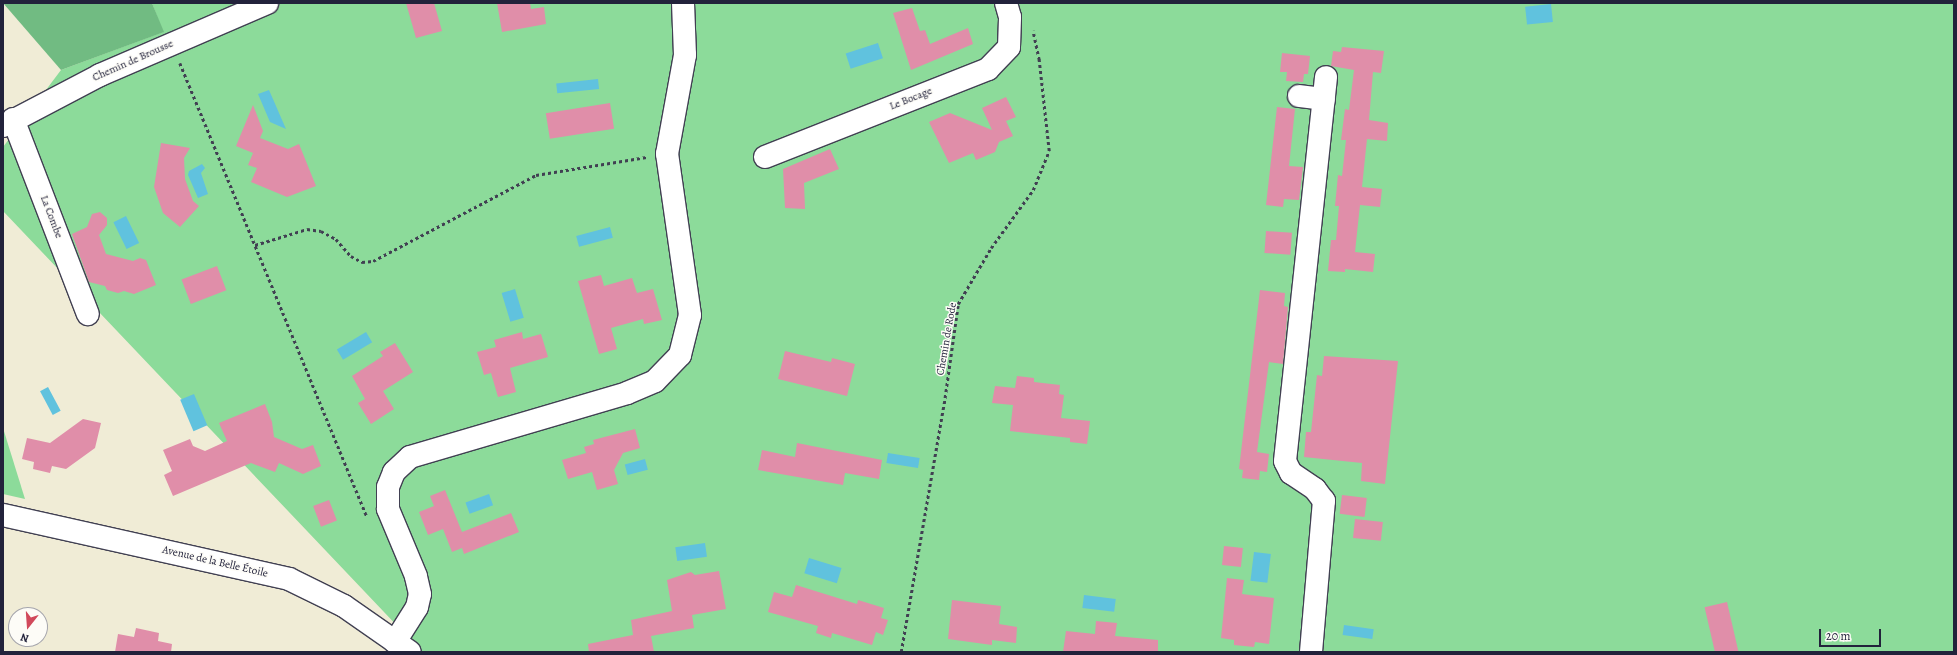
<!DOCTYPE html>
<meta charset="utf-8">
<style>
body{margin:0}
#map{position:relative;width:1957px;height:655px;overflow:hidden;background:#f0ecd6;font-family:Alegreya,serif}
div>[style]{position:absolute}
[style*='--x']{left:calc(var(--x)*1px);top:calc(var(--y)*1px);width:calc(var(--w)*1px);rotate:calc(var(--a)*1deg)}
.green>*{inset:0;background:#8cdb9a}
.forest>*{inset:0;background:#71bb82}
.water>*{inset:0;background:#60c2de;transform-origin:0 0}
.building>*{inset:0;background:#e08ea9;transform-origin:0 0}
.path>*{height:2.5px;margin-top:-1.25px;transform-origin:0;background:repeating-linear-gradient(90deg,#414052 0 3px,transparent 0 6px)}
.roads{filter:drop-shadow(1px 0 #414052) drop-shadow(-1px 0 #414052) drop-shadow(0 1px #414052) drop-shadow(0 -1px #414052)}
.minor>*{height:22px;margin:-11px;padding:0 11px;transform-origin:11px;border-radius:11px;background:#fff}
span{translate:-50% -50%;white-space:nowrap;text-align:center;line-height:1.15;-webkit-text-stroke:3px #fdfcf7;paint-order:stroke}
.street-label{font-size:11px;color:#22223b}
.frame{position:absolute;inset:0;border:4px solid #22223b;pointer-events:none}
.north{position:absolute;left:8px;top:607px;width:40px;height:40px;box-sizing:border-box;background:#fdfcf7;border:1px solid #a5a5ac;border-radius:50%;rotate:197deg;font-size:11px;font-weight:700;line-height:16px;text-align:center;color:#22223b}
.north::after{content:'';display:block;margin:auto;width:14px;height:18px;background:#d1495b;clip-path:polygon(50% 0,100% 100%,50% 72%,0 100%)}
.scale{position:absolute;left:1819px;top:629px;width:62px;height:18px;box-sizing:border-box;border:2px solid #22223b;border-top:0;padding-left:5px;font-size:12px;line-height:14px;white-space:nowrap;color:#22223b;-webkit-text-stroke:3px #fdfcf7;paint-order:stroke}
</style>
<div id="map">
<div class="green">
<div style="clip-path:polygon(152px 3px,1954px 3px,1954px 652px,422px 652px,3px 211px,3px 147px,61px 70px,163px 32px)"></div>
<div style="clip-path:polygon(3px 428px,25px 499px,3px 494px)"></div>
</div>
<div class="forest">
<div style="clip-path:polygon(3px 3px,152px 3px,164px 32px,61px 70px)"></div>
</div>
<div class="water">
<div style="left:1551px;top:4px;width:18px;height:26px;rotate:84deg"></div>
<div style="left:878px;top:43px;width:16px;height:34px;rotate:72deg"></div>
<div style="left:598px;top:79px;width:10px;height:42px;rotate:84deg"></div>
<div style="clip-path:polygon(269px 90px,286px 129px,270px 122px,258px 94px)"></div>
<div style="clip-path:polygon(202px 164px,205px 168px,201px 173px,208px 194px,198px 198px,188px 175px,189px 171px)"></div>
<div style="left:126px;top:216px;width:30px;height:14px;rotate:64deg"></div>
<div style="left:610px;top:227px;width:11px;height:35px;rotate:75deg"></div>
<div style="left:515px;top:289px;width:30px;height:14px;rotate:73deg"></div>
<div style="left:366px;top:332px;width:12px;height:34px;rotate:59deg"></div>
<div style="left:48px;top:387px;width:27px;height:9px;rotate:62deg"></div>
<div style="left:194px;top:394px;width:34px;height:15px;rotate:67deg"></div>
<div style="left:888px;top:453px;width:32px;height:10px;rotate:9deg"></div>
<div style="left:645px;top:459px;width:11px;height:21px;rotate:75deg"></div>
<div style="left:489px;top:494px;width:12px;height:25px;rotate:70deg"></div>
<div style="left:705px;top:543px;width:14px;height:30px;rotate:82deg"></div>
<div style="left:1254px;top:552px;width:17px;height:29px;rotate:7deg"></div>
<div style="left:809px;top:558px;width:34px;height:16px;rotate:17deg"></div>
<div style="left:1084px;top:595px;width:32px;height:13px;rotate:7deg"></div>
<div style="left:1344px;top:625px;width:30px;height:10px;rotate:8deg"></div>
</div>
<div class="building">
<div style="clip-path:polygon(406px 3px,434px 3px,442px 31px,416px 38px)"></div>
<div style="clip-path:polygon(497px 3px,530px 3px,531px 9px,544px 7px,546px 24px,502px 32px)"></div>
<div style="clip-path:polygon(912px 8px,920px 31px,925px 30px,930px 44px,968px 28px,973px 44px,911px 70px,893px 13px)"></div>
<div style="clip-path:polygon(1342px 47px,1384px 51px,1381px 73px,1373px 72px,1369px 120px,1388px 123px,1387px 141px,1367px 139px,1362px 187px,1382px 189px,1380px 207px,1360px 205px,1355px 252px,1375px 254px,1373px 272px,1345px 269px,1345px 272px,1328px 271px,1331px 240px,1336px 240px,1339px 206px,1335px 206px,1338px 175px,1342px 176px,1346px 140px,1341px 140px,1345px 109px,1349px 110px,1354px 70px,1331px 66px,1333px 51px,1341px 52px)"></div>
<div style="clip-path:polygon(1282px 53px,1310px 56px,1308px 74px,1304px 74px,1303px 82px,1286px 81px,1287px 72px,1280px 72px)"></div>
<div style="clip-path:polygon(1006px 97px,1016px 117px,1006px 121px,1013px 136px,999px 142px,995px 152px,976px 160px,973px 153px,949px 163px,929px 122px,950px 113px,992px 130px,982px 108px)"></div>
<div style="left:610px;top:103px;width:26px;height:65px;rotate:81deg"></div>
<div style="clip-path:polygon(253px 105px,263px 131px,260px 138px,288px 149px,299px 144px,316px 186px,287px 197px,251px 182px,257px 168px,248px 165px,253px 153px,236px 146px)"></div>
<div style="clip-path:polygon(1277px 107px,1295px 109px,1289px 166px,1303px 167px,1299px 200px,1284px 199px,1283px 207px,1266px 205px)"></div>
<div style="clip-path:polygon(161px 143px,190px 148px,184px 158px,185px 179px,193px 201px,199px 206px,180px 227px,163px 213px,154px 187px)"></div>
<div style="clip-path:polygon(830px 149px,839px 169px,804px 183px,805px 209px,785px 208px,783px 169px)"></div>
<div style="clip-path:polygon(100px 212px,107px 218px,107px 225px,99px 235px,106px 254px,133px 261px,140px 258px,146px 260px,156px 285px,134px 294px,124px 291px,118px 293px,107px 290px,105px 286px,89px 282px,72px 234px,87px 227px,92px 214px)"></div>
<div style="left:1266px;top:231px;width:26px;height:22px;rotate:4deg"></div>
<div style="left:217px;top:266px;width:26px;height:38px;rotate:69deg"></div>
<div style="clip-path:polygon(601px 275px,604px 286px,632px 278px,637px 293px,653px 289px,662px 320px,644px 324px,643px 319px,611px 328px,617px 349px,599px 354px,578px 281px)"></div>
<div style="clip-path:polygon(1260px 290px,1285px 293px,1284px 306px,1288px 307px,1283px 364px,1269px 362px,1257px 452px,1269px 454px,1267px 472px,1260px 471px,1259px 480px,1242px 478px,1243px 470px,1239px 469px)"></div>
<div style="clip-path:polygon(522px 332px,523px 339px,541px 334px,548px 357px,510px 368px,516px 392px,498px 397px,491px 373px,484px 375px,477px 352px,496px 347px,494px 340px)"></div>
<div style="clip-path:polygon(395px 343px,413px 372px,383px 391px,394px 409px,371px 424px,358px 403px,365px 399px,352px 376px,383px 356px,380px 352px)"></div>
<div style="clip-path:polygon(785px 351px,831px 362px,832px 358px,855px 364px,847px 396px,778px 379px)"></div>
<div style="clip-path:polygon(1324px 356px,1398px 361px,1385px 484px,1361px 481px,1362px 463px,1304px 457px,1306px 432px,1311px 432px,1317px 375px,1322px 376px)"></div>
<div style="clip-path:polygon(1017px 376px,1034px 378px,1034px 382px,1060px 385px,1059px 394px,1064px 395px,1061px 418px,1090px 421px,1087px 444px,1070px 442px,1070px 438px,1010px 431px,1013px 405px,992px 403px,995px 386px,1015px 388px)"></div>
<div style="clip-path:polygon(265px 404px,272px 422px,274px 437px,302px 449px,313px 445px,321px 466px,303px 474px,279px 463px,275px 472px,251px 463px,173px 496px,164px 475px,172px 471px,163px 450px,190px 439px,193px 446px,205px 451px,227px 441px,219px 423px)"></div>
<div style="clip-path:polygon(83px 419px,101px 423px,95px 448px,66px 469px,52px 466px,50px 473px,33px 469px,34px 462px,22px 459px,27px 438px,50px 443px)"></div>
<div style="clip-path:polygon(635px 429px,640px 448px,623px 453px,614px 470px,618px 484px,597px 490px,592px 472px,568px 479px,562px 460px,586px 453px,584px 447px,594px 444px,593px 440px)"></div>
<div style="clip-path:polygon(797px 443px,882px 460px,879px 479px,845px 473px,843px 485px,758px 470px,762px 450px,795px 457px)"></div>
<div style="clip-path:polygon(445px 490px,462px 532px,511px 513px,519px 532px,464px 554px,462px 548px,452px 552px,443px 529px,428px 535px,419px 512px,434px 506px,430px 496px)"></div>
<div style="left:1342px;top:495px;width:25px;height:19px;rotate:7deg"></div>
<div style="left:329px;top:500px;width:22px;height:17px;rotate:69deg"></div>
<div style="left:1355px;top:519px;width:28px;height:19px;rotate:6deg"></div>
<div style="left:1224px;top:546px;width:19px;height:19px;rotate:6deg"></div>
<div style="clip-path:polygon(719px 571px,726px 609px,692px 615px,694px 628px,651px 636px,654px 652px,589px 652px,588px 644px,633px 635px,631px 620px,672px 611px,667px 580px,691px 572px,695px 575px)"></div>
<div style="clip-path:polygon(1227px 578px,1244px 580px,1242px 594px,1274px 598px,1269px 644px,1255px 642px,1254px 647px,1234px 645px,1234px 640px,1221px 638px)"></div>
<div style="clip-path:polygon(796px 585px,857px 604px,858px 600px,884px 608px,881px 618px,888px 620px,883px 635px,876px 632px,872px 645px,832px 633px,831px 638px,816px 633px,818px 626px,768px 612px,774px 592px,792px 597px)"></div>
<div style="clip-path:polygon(952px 600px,1001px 606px,999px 624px,1017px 627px,1016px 643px,992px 640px,992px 645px,948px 639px)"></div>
<div style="left:1727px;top:602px;width:51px;height:23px;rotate:77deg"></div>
<div style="clip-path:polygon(1096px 621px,1117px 623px,1115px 636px,1158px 640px,1158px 652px,1063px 652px,1066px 631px,1095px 634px)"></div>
<div style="clip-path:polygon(136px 628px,159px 633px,158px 641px,172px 644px,171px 652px,115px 652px,118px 634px,134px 637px)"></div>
</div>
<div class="path">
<div style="--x:180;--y:63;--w:491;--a:67.6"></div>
<div style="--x:255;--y:245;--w:54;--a:-17.1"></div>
<div style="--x:307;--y:229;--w:14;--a:8"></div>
<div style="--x:321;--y:231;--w:17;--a:28"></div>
<div style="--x:336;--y:239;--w:23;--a:49"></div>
<div style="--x:351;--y:256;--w:13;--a:29"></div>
<div style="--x:362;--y:262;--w:11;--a:-5"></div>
<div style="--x:373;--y:261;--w:184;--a:-27.8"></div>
<div style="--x:536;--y:175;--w:112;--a:-9.2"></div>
<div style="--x:901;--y:652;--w:252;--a:-80.2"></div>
<div style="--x:944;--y:404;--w:101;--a:-82"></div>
<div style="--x:958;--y:304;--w:65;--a:-59.5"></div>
<div style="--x:991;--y:248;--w:72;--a:-54.1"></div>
<div style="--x:1033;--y:190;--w:42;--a:-67.7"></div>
<div style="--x:1049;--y:151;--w:92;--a:-96.3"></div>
<div style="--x:1039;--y:60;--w:30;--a:-102"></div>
</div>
<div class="roads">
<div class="minor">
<div style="--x:1299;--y:96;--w:25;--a:7"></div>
<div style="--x:13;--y:119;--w:209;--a:69"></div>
<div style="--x:3;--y:126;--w:110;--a:-27.7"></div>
<div style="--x:100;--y:75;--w:182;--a:-23.3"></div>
<div style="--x:765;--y:157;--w:240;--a:-21.5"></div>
<div style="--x:988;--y:69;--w:30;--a:-46"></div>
<div style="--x:1009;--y:47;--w:30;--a:-88"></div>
<div style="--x:1010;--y:17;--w:15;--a:-106"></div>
<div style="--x:3;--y:515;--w:293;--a:12.6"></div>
<div style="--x:289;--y:579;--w:61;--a:26.1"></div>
<div style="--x:344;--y:606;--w:80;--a:34.9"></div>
<div style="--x:395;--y:642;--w:41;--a:-57.8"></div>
<div style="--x:417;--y:607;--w:13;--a:-77"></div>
<div style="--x:420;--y:594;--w:18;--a:-103"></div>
<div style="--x:416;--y:576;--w:73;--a:-112.7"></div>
<div style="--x:388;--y:509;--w:22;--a:-90"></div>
<div style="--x:388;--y:487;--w:16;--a:-68"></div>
<div style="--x:394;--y:472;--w:22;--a:-43"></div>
<div style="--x:410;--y:457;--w:226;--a:-16.4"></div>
<div style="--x:627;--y:393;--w:30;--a:-23"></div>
<div style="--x:655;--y:381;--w:36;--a:-46"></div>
<div style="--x:680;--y:355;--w:41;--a:-76"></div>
<div style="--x:690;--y:315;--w:163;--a:-98.1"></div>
<div style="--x:667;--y:154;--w:101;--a:-79.7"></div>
<div style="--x:685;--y:55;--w:52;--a:-92.2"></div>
<div style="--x:1311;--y:652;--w:152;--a:-85.1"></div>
<div style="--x:1324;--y:501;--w:15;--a:-127"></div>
<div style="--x:1315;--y:489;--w:29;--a:-146"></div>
<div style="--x:1291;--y:473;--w:13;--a:-117"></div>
<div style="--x:1285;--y:461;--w:386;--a:-83.9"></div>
</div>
</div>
<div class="street-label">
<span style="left:133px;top:61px;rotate:-24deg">Chemin de Brousse</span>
<span style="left:911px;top:99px;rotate:-22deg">Le Bocage</span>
<span style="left:51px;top:217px;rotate:69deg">La Combe</span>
<span style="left:947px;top:339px;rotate:-80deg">Chemin de Rode</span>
<span style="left:215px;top:562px;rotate:13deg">Avenue de la Belle Étoile</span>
</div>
<div class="frame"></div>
<div class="north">N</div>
<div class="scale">20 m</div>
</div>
